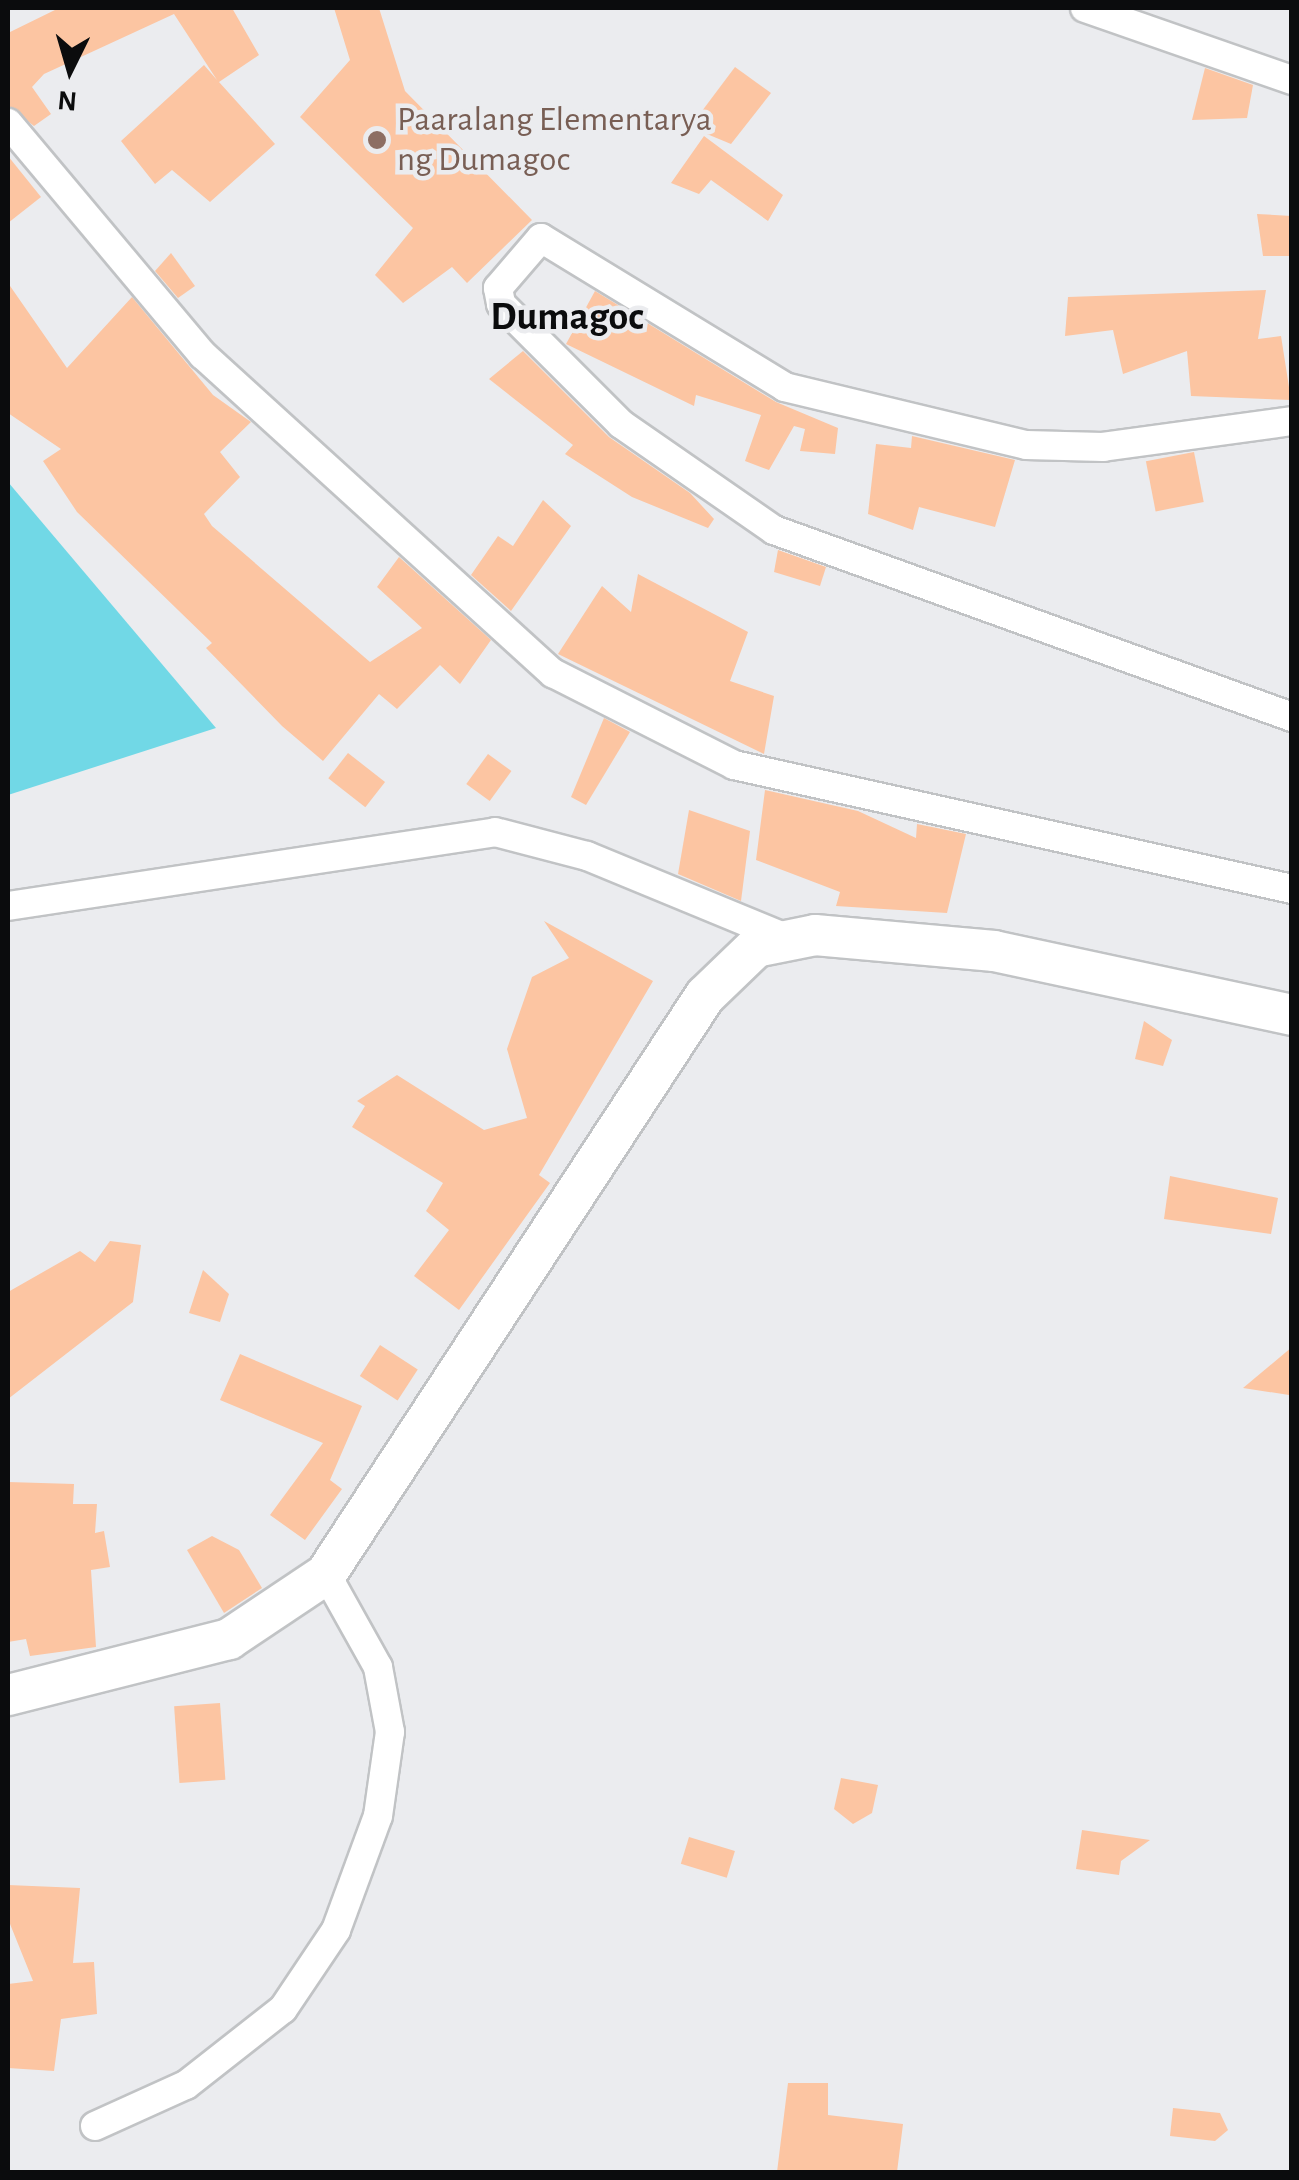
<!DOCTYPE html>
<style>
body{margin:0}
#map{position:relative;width:1299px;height:2180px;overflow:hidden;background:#ebecef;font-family:"Alegreya Sans",sans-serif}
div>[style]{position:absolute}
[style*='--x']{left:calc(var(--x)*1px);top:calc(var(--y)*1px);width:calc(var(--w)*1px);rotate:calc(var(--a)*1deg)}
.water>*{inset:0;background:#71d8e6}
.building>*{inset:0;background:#fcc5a2;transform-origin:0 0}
.roads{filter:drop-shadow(2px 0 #c1c3c5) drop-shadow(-2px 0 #c1c3c5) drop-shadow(0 2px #c1c3c5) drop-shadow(0 -2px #c1c3c5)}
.street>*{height:28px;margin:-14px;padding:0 14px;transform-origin:14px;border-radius:14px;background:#fff}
.secondary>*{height:40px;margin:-20px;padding:0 20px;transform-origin:20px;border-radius:20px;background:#fff}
.dots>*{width:28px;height:28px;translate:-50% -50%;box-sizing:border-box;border:5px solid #ebecef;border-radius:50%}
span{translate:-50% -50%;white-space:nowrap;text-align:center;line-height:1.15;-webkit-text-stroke:9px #ebecef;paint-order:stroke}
.education-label{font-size:35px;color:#785e54}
.left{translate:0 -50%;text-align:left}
.quarter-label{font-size:40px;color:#0b0c0d;font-weight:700}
.frame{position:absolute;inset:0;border:10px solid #0b0c0d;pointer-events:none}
.north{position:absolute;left:20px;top:20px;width:100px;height:100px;-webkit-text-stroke:8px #ebecef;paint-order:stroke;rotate:185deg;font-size:28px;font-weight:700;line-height:40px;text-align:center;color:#0b0c0d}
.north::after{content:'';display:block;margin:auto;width:35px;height:45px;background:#0b0c0d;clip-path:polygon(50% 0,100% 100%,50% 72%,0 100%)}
</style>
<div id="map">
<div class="water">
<div style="clip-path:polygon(8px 482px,216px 728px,8px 795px)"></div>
</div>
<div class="building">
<div style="clip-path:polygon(59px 8px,232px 8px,259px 55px,219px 82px,275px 144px,210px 202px,172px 170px,155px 184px,121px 141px,204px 65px,217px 80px,174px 14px,44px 74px,32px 87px,51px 114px,34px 126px,8px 106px,8px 33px)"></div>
<div style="clip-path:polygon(334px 8px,379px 8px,405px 91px,532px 220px,467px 283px,452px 267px,403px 303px,375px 275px,413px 228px,300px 117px,350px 60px)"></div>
<div style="clip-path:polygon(735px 67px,771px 93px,731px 144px,690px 127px)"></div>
<div style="clip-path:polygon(1205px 68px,1253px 85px,1247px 118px,1192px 120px)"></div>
<div style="clip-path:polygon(704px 136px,783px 195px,768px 221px,711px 180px,699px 194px,671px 183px)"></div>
<div style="clip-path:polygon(8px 156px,41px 197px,8px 223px)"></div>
<div style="clip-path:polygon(1257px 214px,1292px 216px,1292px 256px,1263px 256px)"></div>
<div style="clip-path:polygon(171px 253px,195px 286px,178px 298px,155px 271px)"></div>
<div style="clip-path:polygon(8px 283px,67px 368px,132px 297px,213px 395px,251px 422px,220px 452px,240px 477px,204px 514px,212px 526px,370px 662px,422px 628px,377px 587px,399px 557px,491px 640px,460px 684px,440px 665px,397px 709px,379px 694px,323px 761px,282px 726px,206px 648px,212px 643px,77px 512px,43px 461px,61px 449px,8px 413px)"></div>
<div style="clip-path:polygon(1266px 290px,1258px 339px,1281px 336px,1291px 400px,1191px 396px,1187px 351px,1123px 374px,1113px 330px,1065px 336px,1068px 297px)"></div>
<div style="clip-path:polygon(595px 291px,776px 402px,838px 428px,835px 454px,800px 451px,805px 429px,794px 426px,769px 470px,745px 461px,761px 415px,696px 395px,694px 406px,566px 344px)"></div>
<div style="clip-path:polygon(523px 351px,609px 437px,690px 493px,714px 519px,708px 528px,632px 497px,565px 454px,573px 445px,489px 379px)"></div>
<div style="clip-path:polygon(912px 436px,1015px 460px,995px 527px,919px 507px,913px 530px,868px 514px,876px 444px,911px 448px)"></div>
<div style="left:1194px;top:452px;width:51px;height:49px;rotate:79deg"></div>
<div style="clip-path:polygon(543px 500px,571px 526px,511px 611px,471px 575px,498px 536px,513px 546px)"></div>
<div style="clip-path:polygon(778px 550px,826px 567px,820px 586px,774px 572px)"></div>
<div style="clip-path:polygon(638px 574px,748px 632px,730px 681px,774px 696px,764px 754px,558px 654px,602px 586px,631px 612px)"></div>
<div style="clip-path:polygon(604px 718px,630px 732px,586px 805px,571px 797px)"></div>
<div style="left:348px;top:753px;width:47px;height:32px;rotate:38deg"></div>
<div style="left:488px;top:754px;width:29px;height:37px;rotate:36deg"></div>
<div style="clip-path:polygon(765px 790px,858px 811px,916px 838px,917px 824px,966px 834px,947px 913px,836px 906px,840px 892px,756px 860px)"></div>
<div style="clip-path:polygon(689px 810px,750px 831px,741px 901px,678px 874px)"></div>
<div style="clip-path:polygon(544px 921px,653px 981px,539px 1175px,550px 1183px,459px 1310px,414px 1276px,449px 1230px,426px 1211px,443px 1183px,352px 1127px,365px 1106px,357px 1101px,397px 1075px,484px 1130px,527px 1118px,507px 1049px,532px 977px,569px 958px)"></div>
<div style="clip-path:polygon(1144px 1021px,1172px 1040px,1163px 1066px,1135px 1059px)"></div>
<div style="clip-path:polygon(1170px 1176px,1278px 1198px,1271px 1234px,1164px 1219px)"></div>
<div style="clip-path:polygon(110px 1241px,141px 1245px,133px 1302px,8px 1399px,8px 1292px,80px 1251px,95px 1262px)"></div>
<div style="clip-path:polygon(203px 1270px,229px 1294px,220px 1322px,189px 1313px)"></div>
<div style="left:380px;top:1345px;width:45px;height:37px;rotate:33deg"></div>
<div style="clip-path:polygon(1292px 1347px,1289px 1395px,1243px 1388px)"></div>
<div style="clip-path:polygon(240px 1354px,362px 1406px,330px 1480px,342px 1489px,305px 1540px,270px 1515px,323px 1443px,220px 1400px)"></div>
<div style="clip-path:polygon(8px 1482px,74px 1484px,73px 1504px,97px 1504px,95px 1533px,104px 1531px,110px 1567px,91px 1570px,96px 1647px,30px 1656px,26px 1639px,8px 1642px)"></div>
<div style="clip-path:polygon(212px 1536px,239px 1550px,262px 1588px,224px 1613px,187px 1550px)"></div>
<div style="left:220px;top:1703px;width:77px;height:46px;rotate:86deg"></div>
<div style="clip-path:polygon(841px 1778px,878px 1785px,872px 1813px,853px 1824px,834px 1809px)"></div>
<div style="clip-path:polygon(1082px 1830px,1150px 1840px,1121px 1861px,1119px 1875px,1076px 1869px)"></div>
<div style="left:689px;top:1837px;width:48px;height:28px;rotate:17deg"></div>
<div style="clip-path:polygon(8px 1885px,80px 1888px,73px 1963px,94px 1962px,97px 2014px,61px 2019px,54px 2071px,8px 2068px,8px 1984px,33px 1981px,8px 1919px)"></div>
<div style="clip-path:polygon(788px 2083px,828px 2083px,828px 2115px,903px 2124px,897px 2172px,777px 2172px)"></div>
<div style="clip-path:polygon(1173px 2108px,1220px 2113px,1228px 2130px,1215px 2141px,1170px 2136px)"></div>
</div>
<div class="roads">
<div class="street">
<div style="--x:1085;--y:8;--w:219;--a:19.2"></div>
<div style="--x:8;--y:123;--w:303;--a:50"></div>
<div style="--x:203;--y:355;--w:473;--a:42.3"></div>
<div style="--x:553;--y:673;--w:203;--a:26.9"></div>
<div style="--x:734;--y:765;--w:572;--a:12.53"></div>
<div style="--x:1292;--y:421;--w:191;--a:172.2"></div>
<div style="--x:1103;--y:447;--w:77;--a:-178.5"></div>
<div style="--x:1026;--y:445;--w:248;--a:-166.5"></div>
<div style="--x:785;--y:387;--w:286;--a:-148.6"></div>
<div style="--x:541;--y:238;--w:66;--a:130.7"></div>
<div style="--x:498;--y:288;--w:16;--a:79"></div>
<div style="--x:501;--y:304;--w:170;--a:45"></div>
<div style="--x:621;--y:424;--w:186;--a:34.7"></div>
<div style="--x:774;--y:530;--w:551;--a:19.85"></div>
<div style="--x:8;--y:906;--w:493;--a:-8.6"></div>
<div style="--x:495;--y:832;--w:95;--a:14.6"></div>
<div style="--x:587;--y:856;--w:213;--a:22.4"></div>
<div style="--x:95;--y:2126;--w:100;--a:-24.3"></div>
<div style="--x:186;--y:2085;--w:123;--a:-38.1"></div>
<div style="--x:283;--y:2009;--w:95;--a:-56.1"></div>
<div style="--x:336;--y:1930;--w:121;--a:-69.8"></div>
<div style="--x:378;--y:1816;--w:85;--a:-81.9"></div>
<div style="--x:390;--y:1732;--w:66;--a:-100.5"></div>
<div style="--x:378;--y:1667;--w:107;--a:-119.2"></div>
</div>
<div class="secondary">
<div style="--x:8;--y:1695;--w:228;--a:-14.2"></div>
<div style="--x:229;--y:1639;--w:117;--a:-33.8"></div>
<div style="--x:326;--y:1574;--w:691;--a:-56.75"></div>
<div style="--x:705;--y:996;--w:71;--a:-43.9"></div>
<div style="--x:756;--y:947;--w:60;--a:-11.5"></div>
<div style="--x:815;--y:935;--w:180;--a:5.1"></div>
<div style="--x:994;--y:951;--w:305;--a:12.1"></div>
</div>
</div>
<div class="dots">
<div style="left:377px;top:140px;background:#8d6e63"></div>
</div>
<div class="education-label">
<span class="left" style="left:397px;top:140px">Paaralang Elementarya<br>ng Dumagoc</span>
</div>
<div class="quarter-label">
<span style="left:567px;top:317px">Dumagoc</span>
</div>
<div class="frame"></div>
<div class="north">N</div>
</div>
